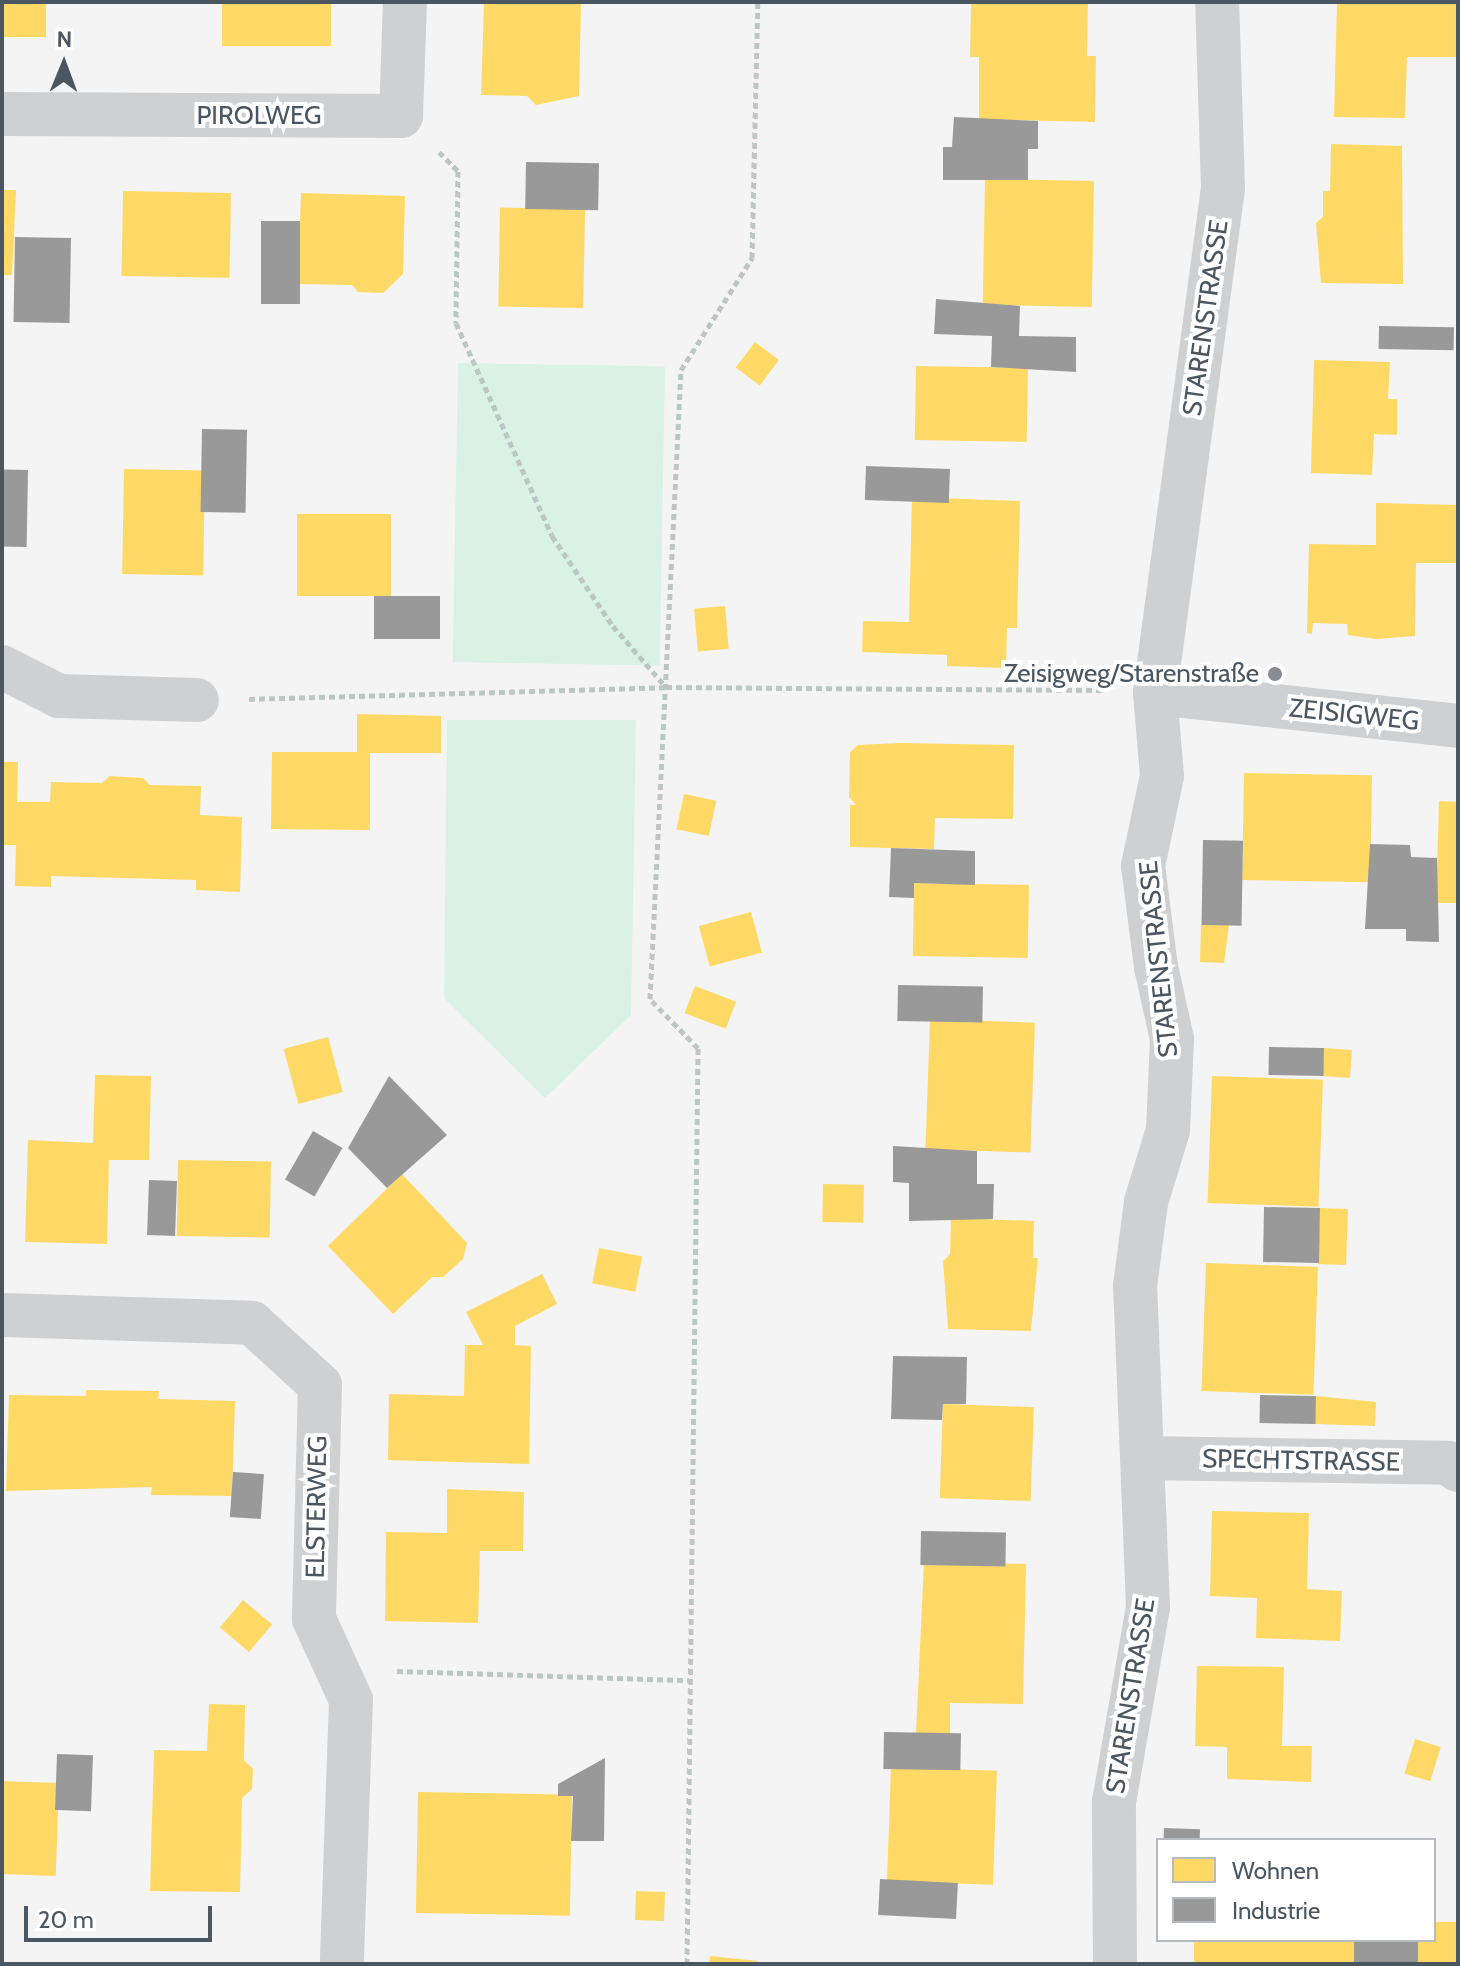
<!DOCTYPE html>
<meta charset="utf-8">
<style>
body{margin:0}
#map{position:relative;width:1460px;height:1966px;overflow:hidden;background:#f4f4f4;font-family:Cabin,sans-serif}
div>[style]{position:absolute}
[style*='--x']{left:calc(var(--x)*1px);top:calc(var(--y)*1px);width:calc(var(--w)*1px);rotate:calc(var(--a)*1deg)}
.green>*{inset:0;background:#d9f2e3;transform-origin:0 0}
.homes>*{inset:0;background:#ffd966;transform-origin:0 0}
.industry>*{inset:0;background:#999;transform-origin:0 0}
.path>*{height:5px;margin-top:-2.5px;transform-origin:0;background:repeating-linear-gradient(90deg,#bcc7c4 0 6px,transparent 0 10px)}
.street>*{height:44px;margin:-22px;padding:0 22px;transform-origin:22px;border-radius:22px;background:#ced0d2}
.dots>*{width:22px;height:22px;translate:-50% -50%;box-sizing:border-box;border:4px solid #fff;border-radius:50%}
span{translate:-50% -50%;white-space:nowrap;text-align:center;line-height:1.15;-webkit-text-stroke:8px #fff;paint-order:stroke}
.street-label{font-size:26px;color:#4a5661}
.poi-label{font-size:26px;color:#4a5661}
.right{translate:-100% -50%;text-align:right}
.frame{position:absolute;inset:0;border:4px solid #4a5661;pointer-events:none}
.legend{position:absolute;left:1156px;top:1838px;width:280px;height:104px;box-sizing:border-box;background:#fff;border:2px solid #b7bbc0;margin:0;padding:10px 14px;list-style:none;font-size:24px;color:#4a5661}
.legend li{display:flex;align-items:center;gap:16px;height:40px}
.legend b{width:40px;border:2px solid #b7bbc0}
.north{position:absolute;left:24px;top:24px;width:80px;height:80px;-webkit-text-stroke:6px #fff;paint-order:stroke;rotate:1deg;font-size:22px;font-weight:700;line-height:32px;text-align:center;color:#4a5661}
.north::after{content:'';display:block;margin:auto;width:28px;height:36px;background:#4a5661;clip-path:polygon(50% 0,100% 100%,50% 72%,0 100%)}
.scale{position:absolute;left:24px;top:1906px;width:188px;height:36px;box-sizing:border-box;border:4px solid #4a5661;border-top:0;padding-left:10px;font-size:24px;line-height:28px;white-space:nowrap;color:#4a5661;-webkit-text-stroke:6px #fff;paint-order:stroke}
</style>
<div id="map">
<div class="green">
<div style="left:458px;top:363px;width:207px;height:299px;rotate:1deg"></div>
<div style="clip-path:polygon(447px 720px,636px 720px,631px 1015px,545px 1098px,444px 998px)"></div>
</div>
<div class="homes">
<div style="left:2px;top:2px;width:44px;height:35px"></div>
<div style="left:222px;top:2px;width:109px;height:44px"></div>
<div style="clip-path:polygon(484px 2px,581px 2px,579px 96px,536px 105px,527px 96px,481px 95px)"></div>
<div style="clip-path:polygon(971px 2px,1088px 2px,1087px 56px,1096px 56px,1095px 122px,979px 119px,979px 57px,970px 57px)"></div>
<div style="clip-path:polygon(1337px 2px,1458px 4px,1458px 57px,1407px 57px,1405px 118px,1334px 117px)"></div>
<div style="clip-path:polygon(1331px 144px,1402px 146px,1403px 284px,1321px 283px,1316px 223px,1323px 217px,1323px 191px,1330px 191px)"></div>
<div style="left:985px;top:179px;width:109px;height:126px;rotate:1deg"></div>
<div style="clip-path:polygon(2px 190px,16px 190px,12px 275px,2px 275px)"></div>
<div style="left:123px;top:191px;width:108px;height:85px;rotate:1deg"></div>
<div style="clip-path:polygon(301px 193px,405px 196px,403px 274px,383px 293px,358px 292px,352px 285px,298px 284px)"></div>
<div style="left:585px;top:209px;width:99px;height:85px;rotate:91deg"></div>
<div style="left:755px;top:342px;width:30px;height:32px;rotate:37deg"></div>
<div style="clip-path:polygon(1314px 360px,1390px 362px,1388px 399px,1397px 399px,1397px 435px,1374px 434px,1372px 475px,1311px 473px)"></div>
<div style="left:916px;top:366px;width:112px;height:74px;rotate:1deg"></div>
<div style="left:124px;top:469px;width:81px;height:105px;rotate:1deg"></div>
<div style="clip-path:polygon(912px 497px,1020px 501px,1017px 628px,1007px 628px,1006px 668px,947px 666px,947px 655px,862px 652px,863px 621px,909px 622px)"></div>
<div style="clip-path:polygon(1376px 503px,1458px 505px,1458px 563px,1416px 563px,1415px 636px,1376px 639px,1348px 635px,1347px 624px,1313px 623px,1312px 634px,1307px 633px,1309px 544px,1376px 545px)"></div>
<div style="left:297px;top:514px;width:94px;height:82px"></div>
<div style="left:725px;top:606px;width:43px;height:31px;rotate:85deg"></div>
<div style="clip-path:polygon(357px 714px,441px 716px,441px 753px,370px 753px,370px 830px,271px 829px,272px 752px,357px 752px)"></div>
<div style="clip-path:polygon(899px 743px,1014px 745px,1013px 819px,935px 818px,934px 849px,850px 847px,850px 805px,856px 805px,849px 797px,850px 752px,858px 745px)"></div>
<div style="clip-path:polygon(2px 762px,18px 762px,17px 802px,50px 802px,51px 782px,102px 783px,110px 776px,143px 778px,150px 785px,201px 786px,200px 815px,242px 817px,240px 892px,196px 890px,196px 880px,123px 878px,51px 876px,51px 887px,15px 886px,16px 845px,2px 845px)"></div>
<div style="left:1244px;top:773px;width:128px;height:107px;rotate:1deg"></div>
<div style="left:684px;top:794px;width:33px;height:36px;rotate:12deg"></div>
<div style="clip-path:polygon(1439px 801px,1458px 802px,1458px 903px,1436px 903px)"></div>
<div style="left:914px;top:883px;width:115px;height:73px;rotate:1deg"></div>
<div style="left:751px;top:912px;width:42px;height:54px;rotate:75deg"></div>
<div style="clip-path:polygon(1201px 925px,1229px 925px,1224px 963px,1200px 962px)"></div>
<div style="left:695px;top:986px;width:44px;height:29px;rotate:21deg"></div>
<div style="left:930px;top:1019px;width:105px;height:130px;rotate:2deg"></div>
<div style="left:328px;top:1037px;width:57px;height:46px;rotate:75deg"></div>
<div style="left:1324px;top:1048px;width:28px;height:28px;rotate:4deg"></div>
<div style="clip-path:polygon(95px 1075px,151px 1076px,149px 1160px,109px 1160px,107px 1244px,25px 1242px,28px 1140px,93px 1143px)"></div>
<div style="left:1212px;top:1076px;width:111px;height:127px;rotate:2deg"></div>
<div style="left:178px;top:1160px;width:93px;height:76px;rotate:1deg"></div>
<div style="clip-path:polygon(402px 1174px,467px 1243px,463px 1259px,443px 1277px,432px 1277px,393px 1314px,328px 1246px)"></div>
<div style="left:823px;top:1184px;width:41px;height:38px;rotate:1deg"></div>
<div style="left:1320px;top:1208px;width:28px;height:56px;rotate:2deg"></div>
<div style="clip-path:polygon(951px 1218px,1034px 1221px,1033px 1258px,1038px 1258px,1031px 1331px,948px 1329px,943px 1261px,950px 1254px)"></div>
<div style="left:599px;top:1248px;width:44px;height:36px;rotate:11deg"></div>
<div style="left:1206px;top:1263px;width:112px;height:128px;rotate:2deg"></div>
<div style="clip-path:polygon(542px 1274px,557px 1304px,515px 1326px,515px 1345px,531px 1346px,529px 1464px,388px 1460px,389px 1394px,464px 1396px,465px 1345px,483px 1345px,466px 1312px)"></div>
<div style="clip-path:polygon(86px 1390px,159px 1391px,158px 1399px,235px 1401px,232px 1496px,151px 1495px,152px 1487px,6px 1491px,9px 1395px,86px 1396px)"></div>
<div style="clip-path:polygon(1316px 1396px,1376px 1402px,1375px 1426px,1315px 1424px)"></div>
<div style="left:943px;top:1404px;width:91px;height:94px;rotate:2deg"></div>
<div style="clip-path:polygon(447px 1489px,524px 1492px,523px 1551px,480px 1551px,478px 1623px,385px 1621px,386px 1532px,447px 1533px)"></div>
<div style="clip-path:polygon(1212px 1511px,1309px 1513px,1307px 1589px,1342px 1591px,1340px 1641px,1256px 1638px,1257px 1598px,1210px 1596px)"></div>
<div style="clip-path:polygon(924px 1562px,1026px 1564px,1023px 1704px,950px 1703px,950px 1733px,916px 1733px)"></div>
<div style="left:243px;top:1600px;width:38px;height:36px;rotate:40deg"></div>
<div style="clip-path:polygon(1197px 1666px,1284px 1667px,1282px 1746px,1312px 1746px,1311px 1782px,1227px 1779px,1227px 1747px,1195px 1746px)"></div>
<div style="clip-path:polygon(209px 1704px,245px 1705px,244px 1760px,253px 1769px,252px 1789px,242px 1798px,240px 1892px,150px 1891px,154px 1750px,207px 1751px)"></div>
<div style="left:1415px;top:1739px;width:27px;height:36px;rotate:17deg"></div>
<div style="left:891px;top:1767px;width:106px;height:114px;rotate:2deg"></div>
<div style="left:2px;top:1781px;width:57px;height:93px;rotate:2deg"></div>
<div style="left:418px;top:1792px;width:154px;height:121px;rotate:1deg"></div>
<div style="left:636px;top:1891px;width:29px;height:29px;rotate:2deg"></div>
<div style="clip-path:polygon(1434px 1922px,1458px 1922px,1458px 1964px,1417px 1964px,1418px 1940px,1434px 1940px)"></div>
<div style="left:1194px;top:1940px;width:160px;height:24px"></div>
<div style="clip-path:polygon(710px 1956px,758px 1961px,757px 1964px,709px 1964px)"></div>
</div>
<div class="industry">
<div style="clip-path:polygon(954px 117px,1038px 121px,1038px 149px,1028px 149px,1028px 180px,943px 180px,943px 147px,952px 147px)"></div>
<div style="left:526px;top:162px;width:73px;height:47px;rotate:1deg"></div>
<div style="left:261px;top:221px;width:39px;height:83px"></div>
<div style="left:15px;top:237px;width:56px;height:85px;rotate:1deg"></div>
<div style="clip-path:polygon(936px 299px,1020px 306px,1019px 336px,1076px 337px,1076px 372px,991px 367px,992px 336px,934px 334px)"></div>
<div style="left:1379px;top:326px;width:75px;height:23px;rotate:1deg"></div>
<div style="left:202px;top:429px;width:45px;height:83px;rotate:1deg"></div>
<div style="left:866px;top:466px;width:84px;height:34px;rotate:2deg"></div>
<div style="left:28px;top:470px;width:77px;height:26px;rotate:91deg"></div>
<div style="left:440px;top:596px;width:43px;height:66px;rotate:90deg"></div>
<div style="left:1203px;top:840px;width:40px;height:85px;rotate:1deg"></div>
<div style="clip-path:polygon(1370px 844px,1410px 845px,1411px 857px,1437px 858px,1439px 942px,1406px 941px,1406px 929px,1365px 929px)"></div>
<div style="clip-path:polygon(891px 848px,975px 851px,975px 885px,914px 883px,914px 898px,889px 897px)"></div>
<div style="left:898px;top:985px;width:85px;height:36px;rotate:1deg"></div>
<div style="left:1269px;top:1047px;width:55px;height:28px;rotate:1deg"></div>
<div style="clip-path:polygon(389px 1076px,447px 1135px,387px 1188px,348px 1148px)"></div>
<div style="left:313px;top:1131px;width:34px;height:56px;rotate:30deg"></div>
<div style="clip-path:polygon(893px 1146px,977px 1151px,977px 1184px,994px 1184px,993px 1219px,909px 1221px,909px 1183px,893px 1182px)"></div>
<div style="left:149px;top:1180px;width:28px;height:55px;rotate:2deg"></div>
<div style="left:1264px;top:1207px;width:56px;height:55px;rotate:1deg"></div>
<div style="clip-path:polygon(893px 1356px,967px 1357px,966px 1404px,943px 1404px,942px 1420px,891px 1419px)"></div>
<div style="left:1260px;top:1395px;width:56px;height:28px;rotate:1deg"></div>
<div style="left:233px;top:1472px;width:31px;height:45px;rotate:4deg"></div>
<div style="left:921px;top:1531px;width:85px;height:34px;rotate:1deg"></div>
<div style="left:884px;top:1732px;width:77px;height:37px;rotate:1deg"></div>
<div style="left:57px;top:1754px;width:36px;height:56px;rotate:2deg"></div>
<div style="clip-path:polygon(605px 1758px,604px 1841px,571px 1841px,573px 1796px,558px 1796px,558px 1784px)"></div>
<div style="left:1164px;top:1828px;width:36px;height:12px;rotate:2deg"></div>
<div style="left:880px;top:1879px;width:78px;height:36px;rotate:3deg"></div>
<div style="left:1354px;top:1940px;width:64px;height:24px"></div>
</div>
<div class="path">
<div style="--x:439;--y:152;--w:27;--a:45"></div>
<div style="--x:458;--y:171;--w:152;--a:90.8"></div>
<div style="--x:456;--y:323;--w:234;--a:65.7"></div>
<div style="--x:552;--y:536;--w:109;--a:55.9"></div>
<div style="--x:613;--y:626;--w:81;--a:49"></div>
<div style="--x:249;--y:699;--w:417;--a:-1.6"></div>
<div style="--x:666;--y:687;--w:436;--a:0.4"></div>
<div style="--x:397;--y:1671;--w:291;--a:1.8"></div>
<div style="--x:687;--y:1964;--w:916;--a:-89.31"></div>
<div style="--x:698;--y:1048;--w:69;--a:-134.4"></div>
<div style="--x:650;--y:999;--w:630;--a:-87.18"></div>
<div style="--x:681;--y:370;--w:133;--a:-57.6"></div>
<div style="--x:752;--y:258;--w:256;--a:-88.7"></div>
</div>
<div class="street">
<div style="--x:2;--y:114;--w:399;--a:0.3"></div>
<div style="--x:401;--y:116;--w:114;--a:-88"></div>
<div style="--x:2;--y:667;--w:64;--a:27"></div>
<div style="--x:59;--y:696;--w:138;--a:1.7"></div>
<div style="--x:1155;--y:693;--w:305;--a:6.2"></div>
<div style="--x:2;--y:1315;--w:250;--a:1.8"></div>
<div style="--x:252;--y:1323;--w:92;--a:42.4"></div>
<div style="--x:320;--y:1385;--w:234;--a:91.5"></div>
<div style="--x:314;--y:1619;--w:89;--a:65.4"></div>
<div style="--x:351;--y:1700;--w:264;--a:92"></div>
<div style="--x:1143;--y:1458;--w:305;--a:0.9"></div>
<div style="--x:1448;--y:1463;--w:12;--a:35"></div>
<div style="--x:1115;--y:1964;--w:162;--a:-90.4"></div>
<div style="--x:1114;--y:1802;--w:198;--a:-80.1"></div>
<div style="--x:1148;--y:1607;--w:321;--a:-92.3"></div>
<div style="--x:1135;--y:1286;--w:85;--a:-82.5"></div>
<div style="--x:1146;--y:1202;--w:75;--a:-73"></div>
<div style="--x:1168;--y:1130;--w:91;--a:-87.5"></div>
<div style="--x:1172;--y:1039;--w:74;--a:-102.5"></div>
<div style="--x:1156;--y:967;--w:102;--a:-97.3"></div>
<div style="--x:1143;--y:866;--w:92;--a:-78.1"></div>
<div style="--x:1162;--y:776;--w:83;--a:-94.8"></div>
<div style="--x:1155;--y:693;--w:510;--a:-82.33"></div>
<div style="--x:1223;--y:188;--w:186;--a:-91.8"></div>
</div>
<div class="dots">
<div style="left:1275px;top:674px;background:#868d94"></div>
</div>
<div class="street-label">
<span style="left:259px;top:116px">PIROLWEG</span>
<span style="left:1206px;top:318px;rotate:-82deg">STARENSTRASSE</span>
<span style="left:1354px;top:715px;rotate:6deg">ZEISIGWEG</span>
<span style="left:1159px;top:959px;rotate:-96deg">STARENSTRASSE</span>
<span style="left:1301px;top:1461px;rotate:1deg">SPECHTSTRASSE</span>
<span style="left:317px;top:1507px;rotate:-89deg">ELSTERWEG</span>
<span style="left:1131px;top:1696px;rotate:-81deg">STARENSTRASSE</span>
</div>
<div class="poi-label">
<span class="right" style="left:1259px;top:674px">Zeisigweg/Starenstraße</span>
</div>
<div class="frame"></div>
<ul class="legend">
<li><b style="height:22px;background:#ffd966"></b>Wohnen</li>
<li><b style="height:22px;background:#999"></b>Industrie</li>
</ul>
<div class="north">N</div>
<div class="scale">20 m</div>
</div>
